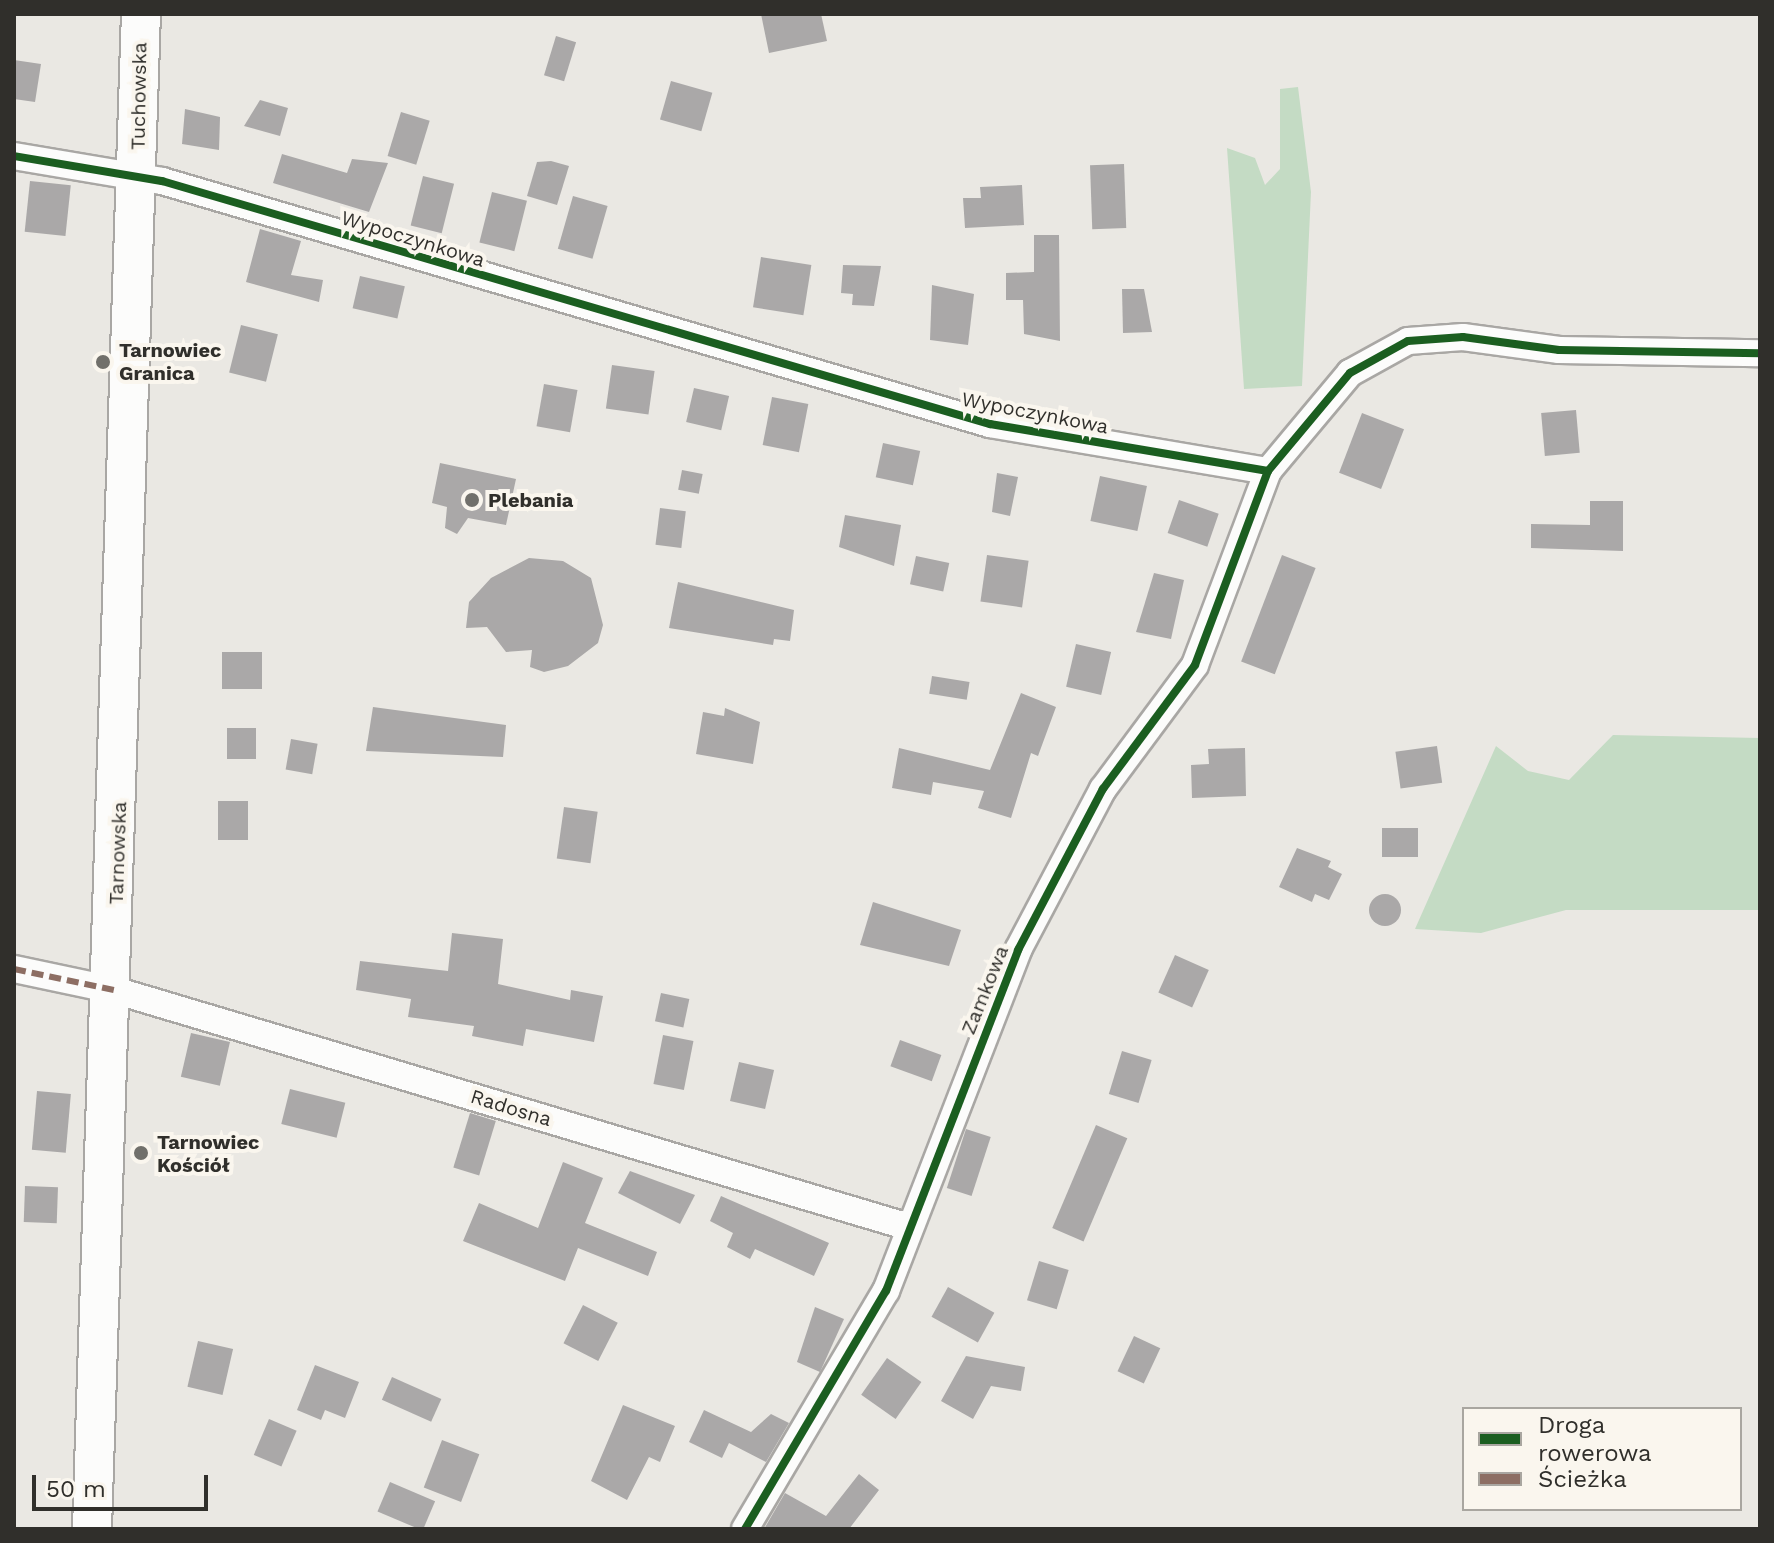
<!DOCTYPE html>
<meta charset="utf-8">
<style>
body{margin:0}
#map{position:relative;width:1774px;height:1543px;overflow:hidden;background:#eae8e3;font-family:"Work Sans",sans-serif}
div>[style]{position:absolute}
[style*='--x']{left:calc(var(--x)*1px);top:calc(var(--y)*1px);width:calc(var(--w)*1px);rotate:calc(var(--a)*1deg)}
.green>*{inset:0;background:#c4dbc4}
.building>*{inset:0;background:#aaa8a8;transform-origin:0 0}
.round{border-radius:50%}
.roads{filter:drop-shadow(2px 0 #a9a7a4) drop-shadow(-2px 0 #a9a7a4) drop-shadow(0 2px #a9a7a4) drop-shadow(0 -2px #a9a7a4)}
.street>*{height:26px;margin:-13px;padding:0 13px;transform-origin:13px;border-radius:13px;background:#fcfcfb}
.secondary>*{height:38px;margin:-19px;padding:0 19px;transform-origin:19px;border-radius:19px;background:#fcfcfb}
.quiet>*{height:6px;margin-top:-3px;transform-origin:0;background:repeating-linear-gradient(90deg,#8d6e63 0 12px,transparent 0 18px)}
.cycleway>*{height:8px;margin:-4px;padding:0 4px;transform-origin:4px;border-radius:4px;background:#1b5e20}
.dots>*{width:22px;height:22px;translate:-50% -50%;box-sizing:border-box;border:4px solid #faf6ee;border-radius:50%}
span{translate:-50% -50%;white-space:nowrap;text-align:center;line-height:1.15;-webkit-text-stroke:8px #faf6ee;paint-order:stroke}
.street-label{font-size:20px;color:#302f2b}
.poi-label{font-size:20px;color:#302f2b;font-weight:700}
.left{translate:0 -50%;text-align:left}
.frame{position:absolute;inset:0;border:16px solid #302f2b;pointer-events:none}
.legend{position:absolute;left:1462px;top:1407px;width:280px;height:104px;box-sizing:border-box;background:#faf6ee;border:2px solid #a9a6a0;margin:0;padding:10px 14px;list-style:none;font-size:24px;color:#302f2b}
.legend li{display:flex;align-items:center;gap:16px;height:40px}
.legend b{width:40px;border:2px solid #a9a6a0}
.scale{position:absolute;left:32px;top:1475px;width:176px;height:36px;box-sizing:border-box;border:4px solid #302f2b;border-top:0;padding-left:10px;font-size:24px;line-height:28px;white-space:nowrap;color:#302f2b;-webkit-text-stroke:6px #faf6ee;paint-order:stroke}
</style>
<div id="map">
<div class="green">
<div style="clip-path:polygon(1298px 87px,1311px 192px,1302px 386px,1244px 389px,1227px 148px,1255px 158px,1265px 185px,1280px 169px,1280px 89px)"></div>
<div style="clip-path:polygon(1613px 735px,1760px 738px,1760px 910px,1566px 910px,1481px 933px,1415px 929px,1496px 746px,1528px 771px,1569px 780px)"></div>
</div>
<div class="building">
<div style="clip-path:polygon(761px 14px,821px 14px,827px 41px,769px 53px)"></div>
<div style="left:556px;top:36px;width:21px;height:41px;rotate:17deg"></div>
<div style="clip-path:polygon(14px 60px,41px 64px,35px 102px,14px 99px)"></div>
<div style="left:671px;top:81px;width:43px;height:40px;rotate:16deg"></div>
<div style="clip-path:polygon(260px 100px,288px 108px,280px 136px,244px 126px)"></div>
<div style="clip-path:polygon(185px 109px,220px 117px,219px 150px,182px 144px)"></div>
<div style="left:401px;top:112px;width:30px;height:46px;rotate:17deg"></div>
<div style="clip-path:polygon(282px 154px,347px 173px,352px 159px,388px 163px,369px 212px,273px 183px)"></div>
<div style="clip-path:polygon(551px 161px,569px 166px,557px 205px,527px 196px,537px 162px)"></div>
<div style="left:1124px;top:164px;width:64px;height:34px;rotate:88deg"></div>
<div style="left:423px;top:176px;width:32px;height:51px;rotate:14deg"></div>
<div style="left:30px;top:181px;width:41px;height:51px;rotate:6deg"></div>
<div style="clip-path:polygon(1022px 185px,1024px 225px,965px 228px,963px 198px,981px 198px,980px 187px)"></div>
<div style="left:492px;top:192px;width:36px;height:52px;rotate:14deg"></div>
<div style="left:573px;top:196px;width:36px;height:55px;rotate:16deg"></div>
<div style="clip-path:polygon(260px 229px,301px 241px,291px 275px,323px 280px,319px 302px,246px 282px)"></div>
<div style="clip-path:polygon(1034px 235px,1059px 235px,1060px 341px,1024px 334px,1023px 300px,1006px 300px,1006px 273px,1034px 272px)"></div>
<div style="left:761px;top:257px;width:51px;height:51px;rotate:9deg"></div>
<div style="clip-path:polygon(843px 265px,881px 266px,874px 306px,852px 305px,853px 294px,841px 293px)"></div>
<div style="left:360px;top:276px;width:46px;height:33px;rotate:13deg"></div>
<div style="clip-path:polygon(932px 285px,974px 294px,968px 345px,930px 340px)"></div>
<div style="clip-path:polygon(1122px 289px,1144px 289px,1152px 332px,1123px 333px)"></div>
<div style="left:241px;top:325px;width:38px;height:49px;rotate:14deg"></div>
<div style="left:612px;top:365px;width:43px;height:44px;rotate:8deg"></div>
<div style="left:544px;top:384px;width:34px;height:43px;rotate:10deg"></div>
<div style="left:694px;top:388px;width:36px;height:35px;rotate:13deg"></div>
<div style="left:772px;top:397px;width:37px;height:49px;rotate:11deg"></div>
<div style="left:1576px;top:410px;width:43px;height:35px;rotate:85deg"></div>
<div style="left:1362px;top:413px;width:45px;height:64px;rotate:21deg"></div>
<div style="left:883px;top:443px;width:38px;height:35px;rotate:12deg"></div>
<div style="clip-path:polygon(440px 463px,516px 479px,506px 525px,468px 518px,457px 534px,445px 528px,447px 507px,432px 503px)"></div>
<div style="left:682px;top:470px;width:21px;height:20px;rotate:11deg"></div>
<div style="clip-path:polygon(997px 473px,1018px 477px,1010px 516px,992px 512px)"></div>
<div style="left:1100px;top:476px;width:48px;height:46px;rotate:12deg"></div>
<div style="left:1179px;top:500px;width:42px;height:35px;rotate:19deg"></div>
<div style="clip-path:polygon(1590px 501px,1623px 501px,1623px 551px,1531px 548px,1531px 524px,1590px 525px)"></div>
<div style="left:660px;top:508px;width:26px;height:37px;rotate:7deg"></div>
<div style="clip-path:polygon(845px 515px,901px 525px,894px 566px,839px 547px)"></div>
<div style="left:987px;top:555px;width:42px;height:47px;rotate:8deg"></div>
<div style="left:1282px;top:555px;width:36px;height:114px;rotate:21deg"></div>
<div style="left:916px;top:556px;width:34px;height:29px;rotate:12deg"></div>
<div style="clip-path:polygon(529px 558px,563px 561px,591px 578px,603px 625px,598px 643px,568px 666px,544px 672px,530px 667px,532px 650px,506px 652px,487px 627px,466px 628px,469px 602px,491px 578px)"></div>
<div style="clip-path:polygon(1154px 573px,1184px 580px,1171px 639px,1136px 632px)"></div>
<div style="clip-path:polygon(678px 582px,794px 610px,790px 641px,774px 639px,773px 645px,669px 628px)"></div>
<div style="left:1076px;top:644px;width:36px;height:44px;rotate:13deg"></div>
<div style="left:222px;top:652px;width:40px;height:37px"></div>
<div style="left:932px;top:676px;width:38px;height:18px;rotate:9deg"></div>
<div style="clip-path:polygon(1021px 693px,1056px 707px,1038px 756px,1031px 753px,1011px 818px,978px 808px,984px 791px,933px 782px,931px 795px,892px 788px,899px 748px,990px 770px)"></div>
<div style="clip-path:polygon(373px 707px,506px 725px,503px 757px,366px 751px)"></div>
<div style="clip-path:polygon(725px 708px,760px 722px,753px 764px,696px 754px,703px 712px,724px 716px)"></div>
<div style="left:227px;top:728px;width:29px;height:31px"></div>
<div style="left:291px;top:739px;width:27px;height:31px;rotate:10deg"></div>
<div style="left:1437px;top:746px;width:37px;height:42px;rotate:82deg"></div>
<div style="clip-path:polygon(1245px 748px,1246px 796px,1192px 798px,1191px 765px,1209px 764px,1208px 749px)"></div>
<div style="left:218px;top:801px;width:30px;height:39px"></div>
<div style="left:564px;top:807px;width:34px;height:52px;rotate:8deg"></div>
<div style="left:1382px;top:828px;width:36px;height:29px"></div>
<div style="clip-path:polygon(1297px 848px,1331px 861px,1328px 867px,1342px 874px,1329px 900px,1315px 894px,1312px 902px,1279px 887px)"></div>
<div class="round" style="left:1369px;top:894px;width:32px;height:32px"></div>
<div style="clip-path:polygon(873px 902px,961px 930px,949px 966px,860px 945px)"></div>
<div style="clip-path:polygon(452px 933px,503px 939px,498px 984px,570px 1000px,571px 990px,603px 996px,594px 1042px,526px 1029px,523px 1046px,472px 1036px,474px 1026px,408px 1017px,411px 999px,356px 990px,360px 961px,448px 971px)"></div>
<div style="left:1175px;top:955px;width:37px;height:41px;rotate:24deg"></div>
<div style="left:661px;top:993px;width:29px;height:29px;rotate:12deg"></div>
<div style="left:191px;top:1033px;width:40px;height:45px;rotate:13deg"></div>
<div style="left:663px;top:1035px;width:31px;height:50px;rotate:11deg"></div>
<div style="left:900px;top:1040px;width:44px;height:28px;rotate:20deg"></div>
<div style="left:1122px;top:1051px;width:31px;height:45px;rotate:17deg"></div>
<div style="left:739px;top:1062px;width:36px;height:40px;rotate:13deg"></div>
<div style="left:290px;top:1089px;width:57px;height:36px;rotate:14deg"></div>
<div style="left:37px;top:1091px;width:34px;height:59px;rotate:5deg"></div>
<div style="left:470px;top:1113px;width:27px;height:57px;rotate:17deg"></div>
<div style="left:1096px;top:1125px;width:34px;height:112px;rotate:23deg"></div>
<div style="left:966px;top:1129px;width:26px;height:62px;rotate:18deg"></div>
<div style="clip-path:polygon(563px 1162px,603px 1178px,585px 1223px,657px 1252px,648px 1276px,578px 1248px,565px 1281px,463px 1241px,479px 1203px,538px 1228px)"></div>
<div style="clip-path:polygon(630px 1171px,695px 1195px,680px 1224px,618px 1193px)"></div>
<div style="left:25px;top:1186px;width:33px;height:36px;rotate:2deg"></div>
<div style="clip-path:polygon(721px 1196px,829px 1243px,814px 1276px,755px 1249px,750px 1259px,727px 1247px,733px 1233px,710px 1221px)"></div>
<div style="left:1039px;top:1261px;width:31px;height:41px;rotate:17deg"></div>
<div style="left:948px;top:1287px;width:53px;height:34px;rotate:29deg"></div>
<div style="left:583px;top:1305px;width:39px;height:43px;rotate:27deg"></div>
<div style="clip-path:polygon(815px 1307px,844px 1319px,820px 1372px,797px 1362px)"></div>
<div style="left:1134px;top:1336px;width:29px;height:39px;rotate:25deg"></div>
<div style="left:198px;top:1341px;width:36px;height:47px;rotate:13deg"></div>
<div style="clip-path:polygon(966px 1356px,1025px 1367px,1021px 1391px,991px 1386px,973px 1419px,941px 1401px)"></div>
<div style="left:887px;top:1358px;width:42px;height:45px;rotate:35deg"></div>
<div style="clip-path:polygon(315px 1365px,359px 1382px,345px 1418px,325px 1410px,321px 1420px,297px 1410px)"></div>
<div style="left:392px;top:1377px;width:54px;height:25px;rotate:24deg"></div>
<div style="clip-path:polygon(623px 1405px,675px 1426px,660px 1462px,649px 1457px,627px 1500px,591px 1481px)"></div>
<div style="clip-path:polygon(704px 1410px,751px 1432px,771px 1414px,789px 1423px,766px 1462px,729px 1443px,722px 1458px,689px 1442px)"></div>
<div style="left:269px;top:1419px;width:30px;height:39px;rotate:23deg"></div>
<div style="left:442px;top:1440px;width:40px;height:51px;rotate:21deg"></div>
<div style="clip-path:polygon(859px 1474px,879px 1490px,849px 1529px,764px 1529px,785px 1493px,826px 1516px)"></div>
<div style="left:390px;top:1482px;width:49px;height:32px;rotate:23deg"></div>
</div>
<div class="roads">
<div class="street">
<div style="--x:14;--y:156;--w:150;--a:9.6"></div>
<div style="--x:162;--y:181;--w:863;--a:16.36"></div>
<div style="--x:990;--y:424;--w:282;--a:9.6"></div>
<div style="--x:1268;--y:471;--w:128;--a:-50.1"></div>
<div style="--x:1350;--y:373;--w:66;--a:-28.9"></div>
<div style="--x:1408;--y:341;--w:55;--a:-4.2"></div>
<div style="--x:1463;--y:337;--w:97;--a:7.7"></div>
<div style="--x:1559;--y:350;--w:201;--a:0.9"></div>
<div style="--x:14;--y:969;--w:102;--a:11.9"></div>
<div style="--x:114;--y:990;--w:830;--a:16.6"></div>
<div style="--x:745;--y:1529;--w:277;--a:-59.4"></div>
<div style="--x:886;--y:1291;--w:366;--a:-68.8"></div>
<div style="--x:1018;--y:950;--w:182;--a:-62.2"></div>
<div style="--x:1103;--y:789;--w:154;--a:-53.4"></div>
<div style="--x:1195;--y:665;--w:207;--a:-69.4"></div>
</div>
<div class="secondary">
<div style="--x:92;--y:1529;--w:1516;--a:-88.15"></div>
</div>
</div>
<div class="quiet">
<div style="--x:14;--y:969;--w:102;--a:11.9"></div>
</div>
<div class="cycleway">
<div style="--x:14;--y:156;--w:150;--a:9.6"></div>
<div style="--x:162;--y:181;--w:863;--a:16.36"></div>
<div style="--x:990;--y:424;--w:282;--a:9.6"></div>
<div style="--x:1268;--y:471;--w:128;--a:-50.1"></div>
<div style="--x:1350;--y:373;--w:66;--a:-28.9"></div>
<div style="--x:1408;--y:341;--w:55;--a:-4.2"></div>
<div style="--x:1463;--y:337;--w:97;--a:7.7"></div>
<div style="--x:1559;--y:350;--w:201;--a:0.9"></div>
<div style="--x:745;--y:1529;--w:277;--a:-59.4"></div>
<div style="--x:886;--y:1291;--w:366;--a:-68.8"></div>
<div style="--x:1018;--y:950;--w:182;--a:-62.2"></div>
<div style="--x:1103;--y:789;--w:154;--a:-53.4"></div>
<div style="--x:1195;--y:665;--w:207;--a:-69.4"></div>
</div>
<div class="dots">
<div style="left:103px;top:362px;background:#71706b"></div>
<div style="left:472px;top:500px;background:#71706b"></div>
<div style="left:141px;top:1153px;background:#71706b"></div>
</div>
<div class="street-label">
<span style="left:139px;top:96px;rotate:-89deg">Tuchowska</span>
<span style="left:413px;top:239px;rotate:17deg">Wypoczynkowa</span>
<span style="left:1035px;top:413px;rotate:11deg">Wypoczynkowa</span>
<span style="left:118px;top:853px;rotate:-88deg">Tarnowska</span>
<span style="left:985px;top:990px;rotate:-68deg">Zamkowa</span>
<span style="left:511px;top:1108px;rotate:17deg">Radosna</span>
</div>
<div class="poi-label">
<span class="left" style="left:119px;top:362px">Tarnowiec<br>Granica</span>
<span class="left" style="left:488px;top:500px">Plebania</span>
<span class="left" style="left:157px;top:1154px">Tarnowiec<br>Kościół</span>
</div>
<div class="frame"></div>
<ul class="legend">
<li><b style="height:10px;background:#1b5e20"></b>Droga rowerowa</li>
<li><b style="height:10px;background:#8d6e63"></b>Ścieżka</li>
</ul>
<div class="scale">50 m</div>
</div>
